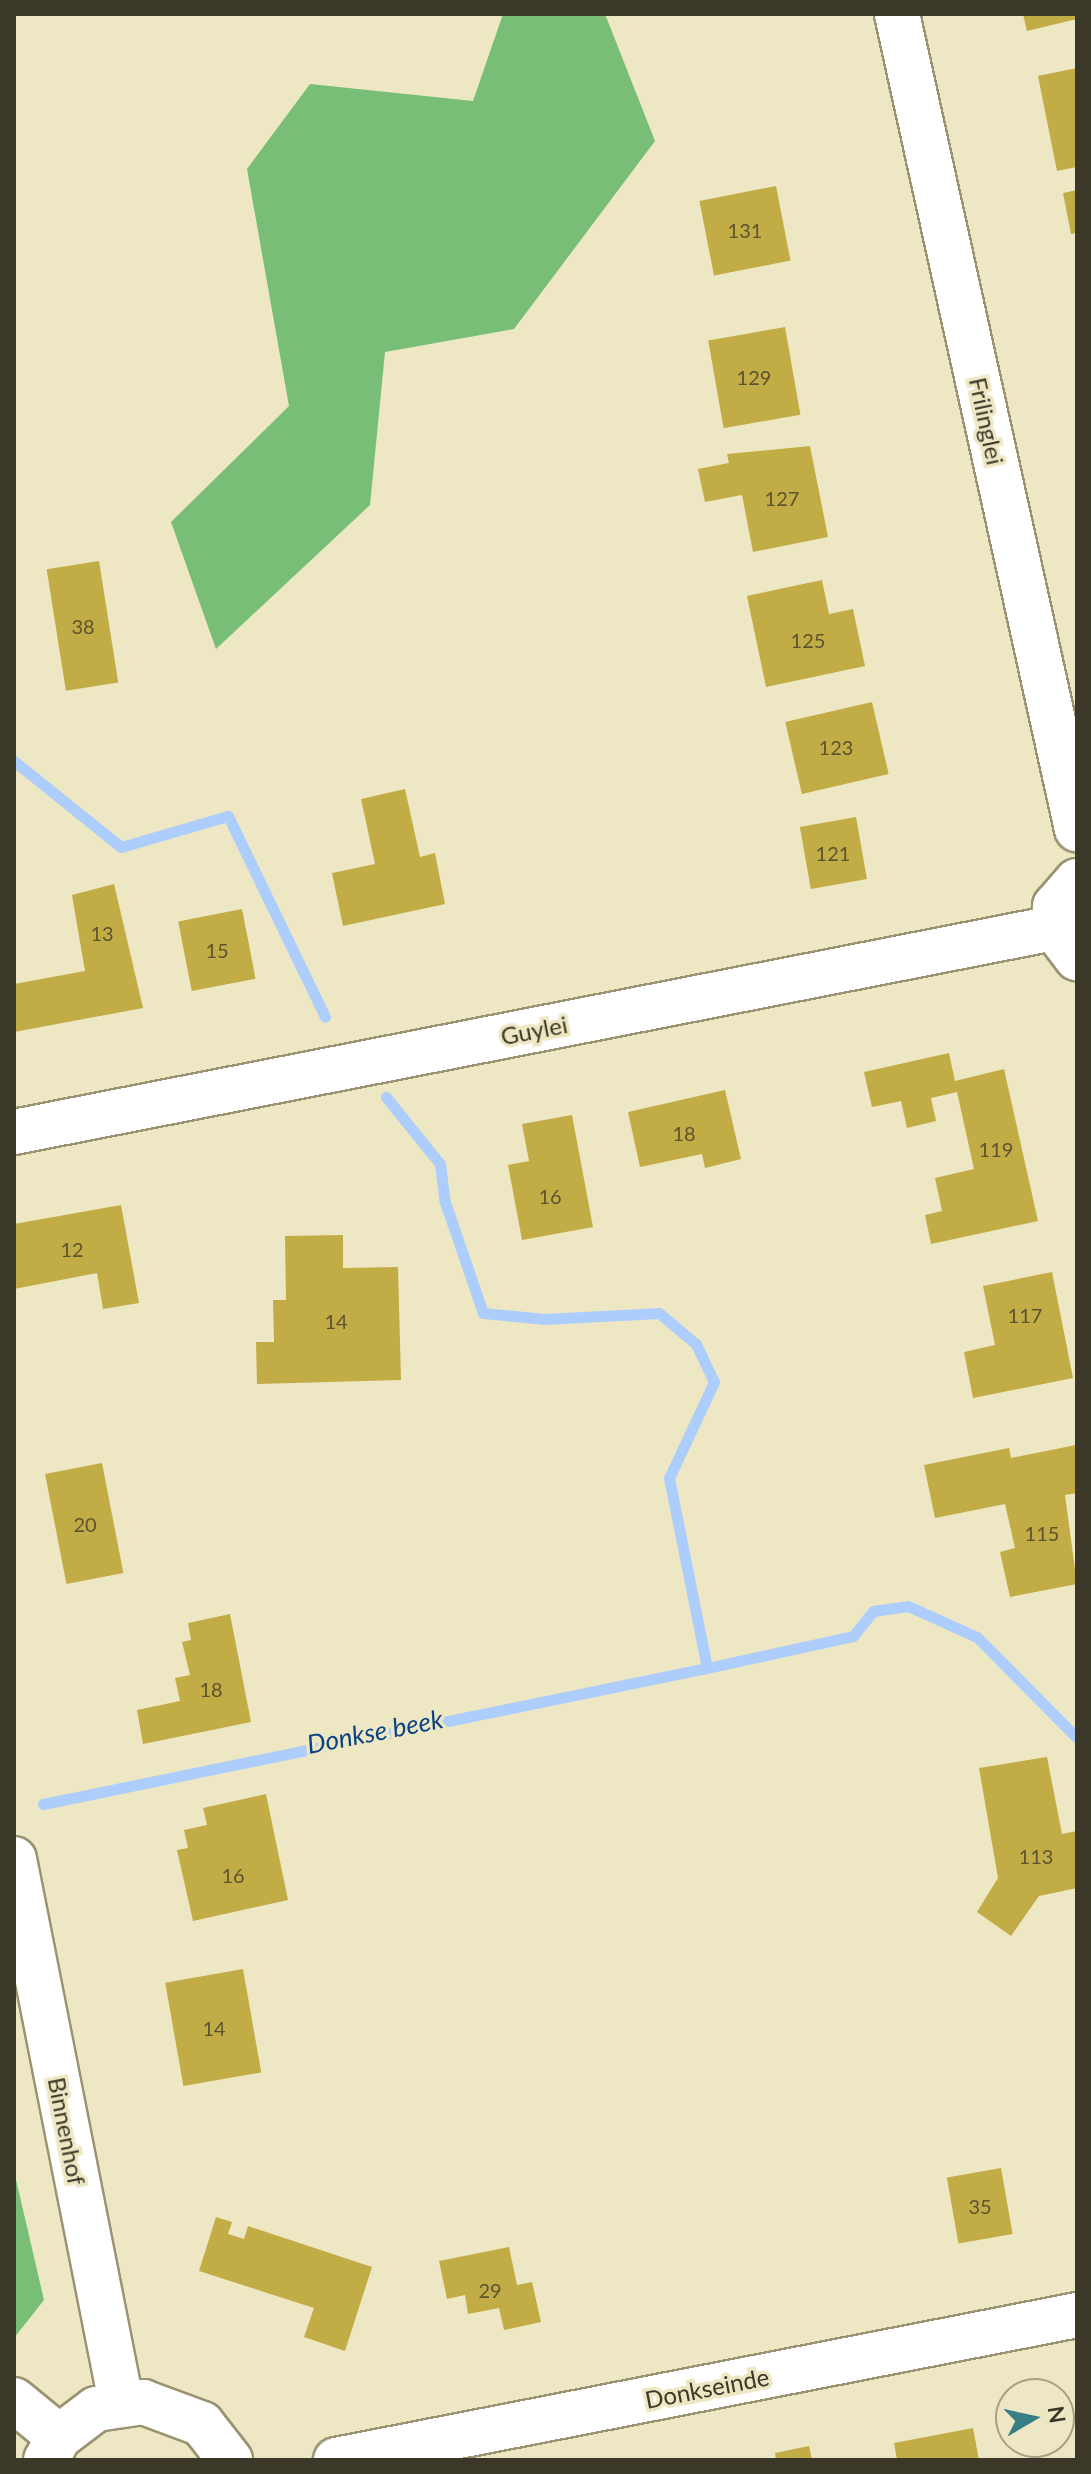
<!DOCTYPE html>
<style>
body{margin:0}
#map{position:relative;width:1091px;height:2474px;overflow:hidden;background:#eee7c3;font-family:Lato,sans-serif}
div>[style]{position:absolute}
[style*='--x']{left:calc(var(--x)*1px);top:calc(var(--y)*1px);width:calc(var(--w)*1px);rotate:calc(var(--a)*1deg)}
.forest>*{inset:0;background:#78be76}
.stream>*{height:11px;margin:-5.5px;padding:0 5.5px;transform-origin:5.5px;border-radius:5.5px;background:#adcefc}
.building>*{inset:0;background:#c2ac46;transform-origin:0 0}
.roads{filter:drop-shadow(2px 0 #9a9271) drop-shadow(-2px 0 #9a9271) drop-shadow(0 2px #9a9271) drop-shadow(0 -2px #9a9271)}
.minor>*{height:44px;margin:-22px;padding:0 22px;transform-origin:22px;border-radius:22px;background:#fff}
span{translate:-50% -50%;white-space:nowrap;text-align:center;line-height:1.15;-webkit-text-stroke:7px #eee7c3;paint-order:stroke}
.number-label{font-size:20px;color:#5d5430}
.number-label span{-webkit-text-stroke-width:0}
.street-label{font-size:24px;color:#3b3729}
.water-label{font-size:26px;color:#0b4283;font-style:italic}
.frame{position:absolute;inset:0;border:16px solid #3b3729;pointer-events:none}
.north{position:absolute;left:995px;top:2378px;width:80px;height:80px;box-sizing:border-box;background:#eee7c3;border:2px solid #a6a185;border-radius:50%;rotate:81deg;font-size:22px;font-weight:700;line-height:32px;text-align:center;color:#3b3729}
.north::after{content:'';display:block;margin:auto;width:28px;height:36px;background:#377f85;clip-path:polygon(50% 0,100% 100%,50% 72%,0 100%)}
</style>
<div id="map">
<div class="forest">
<div style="clip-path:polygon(503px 14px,605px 14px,655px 141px,514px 329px,385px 352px,370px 505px,216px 649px,171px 522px,289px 406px,247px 169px,310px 84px,473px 101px)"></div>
<div style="clip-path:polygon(14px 2171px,44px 2300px,14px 2338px)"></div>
</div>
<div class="stream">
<div style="--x:14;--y:761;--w:137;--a:38.8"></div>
<div style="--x:121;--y:847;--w:111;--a:-16.2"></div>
<div style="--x:228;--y:816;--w:223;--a:64.2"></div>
<div style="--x:386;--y:1097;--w:86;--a:51.1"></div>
<div style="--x:440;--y:1164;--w:38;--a:83"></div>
<div style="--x:445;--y:1202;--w:117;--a:71.1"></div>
<div style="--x:483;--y:1313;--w:62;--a:5.5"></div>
<div style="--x:545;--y:1319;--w:114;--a:-3"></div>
<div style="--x:659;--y:1313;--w:48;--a:40"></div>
<div style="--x:696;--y:1344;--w:42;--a:64.7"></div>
<div style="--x:714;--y:1382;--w:106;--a:115.1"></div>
<div style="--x:669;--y:1478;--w:194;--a:78.7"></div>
<div style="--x:707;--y:1668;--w:149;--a:-12.4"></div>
<div style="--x:853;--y:1636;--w:32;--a:-51"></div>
<div style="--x:873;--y:1611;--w:35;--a:-8"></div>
<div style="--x:908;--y:1606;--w:76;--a:24.2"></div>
<div style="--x:977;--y:1637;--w:142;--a:45.3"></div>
<div style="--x:43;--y:1804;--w:678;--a:-11.58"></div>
</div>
<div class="building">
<div style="clip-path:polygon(1023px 14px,1077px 14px,1077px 19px,1027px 31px)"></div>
<div style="clip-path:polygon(1077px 68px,1077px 167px,1057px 171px,1038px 76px)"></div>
<div style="left:776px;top:186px;width:76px;height:78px;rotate:79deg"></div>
<div style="clip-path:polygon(1077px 190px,1077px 233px,1071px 234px,1063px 193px)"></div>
<div style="left:785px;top:327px;width:89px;height:78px;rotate:80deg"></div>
<div style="clip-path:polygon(810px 446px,828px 537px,753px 552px,742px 495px,705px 502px,698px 469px,729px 463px,727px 454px)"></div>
<div style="left:99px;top:561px;width:123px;height:53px;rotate:81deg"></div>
<div style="clip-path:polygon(822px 580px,829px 614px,853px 609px,865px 666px,766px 687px,747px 596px)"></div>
<div style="left:872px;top:702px;width:74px;height:89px;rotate:77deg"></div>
<div style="clip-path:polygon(405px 789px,420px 857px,435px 853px,445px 904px,343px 926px,332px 873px,375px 864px,361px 799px)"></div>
<div style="left:856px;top:817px;width:63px;height:57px;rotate:80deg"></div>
<div style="clip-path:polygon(114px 884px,143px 1008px,14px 1032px,14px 984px,85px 971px,72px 895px)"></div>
<div style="left:242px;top:909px;width:71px;height:65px;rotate:79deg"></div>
<div style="clip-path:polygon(949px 1053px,955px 1081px,1004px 1069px,1038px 1221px,931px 1244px,925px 1215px,942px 1211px,935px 1178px,974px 1169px,957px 1092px,931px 1098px,936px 1121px,907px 1128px,901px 1101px,872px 1107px,864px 1072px)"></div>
<div style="clip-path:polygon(725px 1090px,741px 1159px,705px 1168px,702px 1154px,640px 1167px,628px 1112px)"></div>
<div style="clip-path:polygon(572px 1115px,593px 1227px,522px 1240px,508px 1165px,529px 1161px,522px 1124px)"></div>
<div style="clip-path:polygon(121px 1205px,139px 1303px,103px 1309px,97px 1273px,14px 1289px,14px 1224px)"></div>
<div style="clip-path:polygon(343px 1235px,343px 1268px,398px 1267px,401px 1380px,257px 1384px,256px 1342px,274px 1342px,273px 1300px,286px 1300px,285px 1236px)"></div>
<div style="clip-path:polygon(1052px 1272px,1073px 1378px,973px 1398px,964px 1352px,995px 1345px,983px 1286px)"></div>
<div style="clip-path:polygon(1076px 1445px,1077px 1493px,1065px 1495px,1077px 1584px,1010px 1597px,1000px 1552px,1015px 1548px,1005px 1504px,935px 1518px,924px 1465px,1009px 1448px,1011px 1458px)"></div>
<div style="left:102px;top:1463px;width:112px;height:58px;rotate:79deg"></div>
<div style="clip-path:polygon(230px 1614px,251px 1722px,143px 1744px,137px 1710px,180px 1701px,175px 1678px,190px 1675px,182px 1642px,191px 1640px,188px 1623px)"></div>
<div style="clip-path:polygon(1047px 1757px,1062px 1834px,1077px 1831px,1077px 1888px,1039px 1896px,1011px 1936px,977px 1912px,998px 1878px,979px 1768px)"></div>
<div style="clip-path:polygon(266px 1794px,288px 1900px,193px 1921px,177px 1850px,188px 1848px,184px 1830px,207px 1825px,203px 1808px)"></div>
<div style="left:243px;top:1969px;width:105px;height:79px;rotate:80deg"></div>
<div style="left:1001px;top:2168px;width:67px;height:55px;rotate:80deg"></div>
<div style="clip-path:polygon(216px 2217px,232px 2222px,228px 2234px,244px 2239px,248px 2226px,372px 2267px,345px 2351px,304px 2337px,314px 2308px,199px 2271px)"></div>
<div style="clip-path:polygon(509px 2247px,517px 2285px,532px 2282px,541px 2322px,504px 2330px,499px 2308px,468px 2314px,465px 2295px,447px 2299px,439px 2261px)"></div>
<div style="clip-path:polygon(973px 2428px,979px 2460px,897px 2460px,894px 2443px)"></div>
<div style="clip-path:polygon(809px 2446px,812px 2460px,776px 2460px,775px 2453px)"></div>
</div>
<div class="roads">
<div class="minor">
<div style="--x:897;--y:14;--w:835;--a:77.55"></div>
<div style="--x:1077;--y:881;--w:33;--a:131"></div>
<div style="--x:1055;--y:906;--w:22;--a:93"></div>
<div style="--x:1054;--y:928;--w:38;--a:53"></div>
<div style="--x:14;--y:1132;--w:1060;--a:-11.1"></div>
<div style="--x:14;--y:1859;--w:553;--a:78.85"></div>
<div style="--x:14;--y:2400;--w:58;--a:39.4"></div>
<div style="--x:46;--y:2460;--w:26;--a:-61"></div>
<div style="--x:59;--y:2437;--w:46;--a:-37.1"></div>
<div style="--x:96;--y:2409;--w:48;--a:-8.5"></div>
<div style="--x:143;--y:2402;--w:63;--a:20.4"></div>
<div style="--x:202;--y:2424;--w:46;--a:52.1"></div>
<div style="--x:336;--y:2460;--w:755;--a:-11.07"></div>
</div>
</div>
<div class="number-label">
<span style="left:745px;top:230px">131</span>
<span style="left:754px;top:377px">129</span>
<span style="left:782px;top:498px">127</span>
<span style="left:83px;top:626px">38</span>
<span style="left:808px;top:640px">125</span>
<span style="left:836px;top:747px">123</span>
<span style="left:833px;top:853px">121</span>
<span style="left:102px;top:933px">13</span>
<span style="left:217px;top:950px">15</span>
<span style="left:684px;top:1133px">18</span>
<span style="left:996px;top:1149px">119</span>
<span style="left:550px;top:1196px">16</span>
<span style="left:72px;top:1249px">12</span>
<span style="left:1025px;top:1315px">117</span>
<span style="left:336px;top:1321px">14</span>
<span style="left:85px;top:1524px">20</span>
<span style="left:1042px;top:1533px">115</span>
<span style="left:211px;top:1689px">18</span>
<span style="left:1036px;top:1856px">113</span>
<span style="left:233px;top:1875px">16</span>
<span style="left:214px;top:2028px">14</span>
<span style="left:980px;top:2206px">35</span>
<span style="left:490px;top:2290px">29</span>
</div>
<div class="street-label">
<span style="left:987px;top:421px;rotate:78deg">Frilinglei</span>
<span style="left:534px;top:1030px;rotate:-11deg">Guylei</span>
<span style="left:67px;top:2131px;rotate:79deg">Binnenhof</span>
<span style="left:707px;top:2388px;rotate:-11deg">Donkseinde</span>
</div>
<div class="water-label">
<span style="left:375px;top:1732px;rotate:-11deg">Donkse beek</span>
</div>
<div class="frame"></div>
<div class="north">N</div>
</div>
